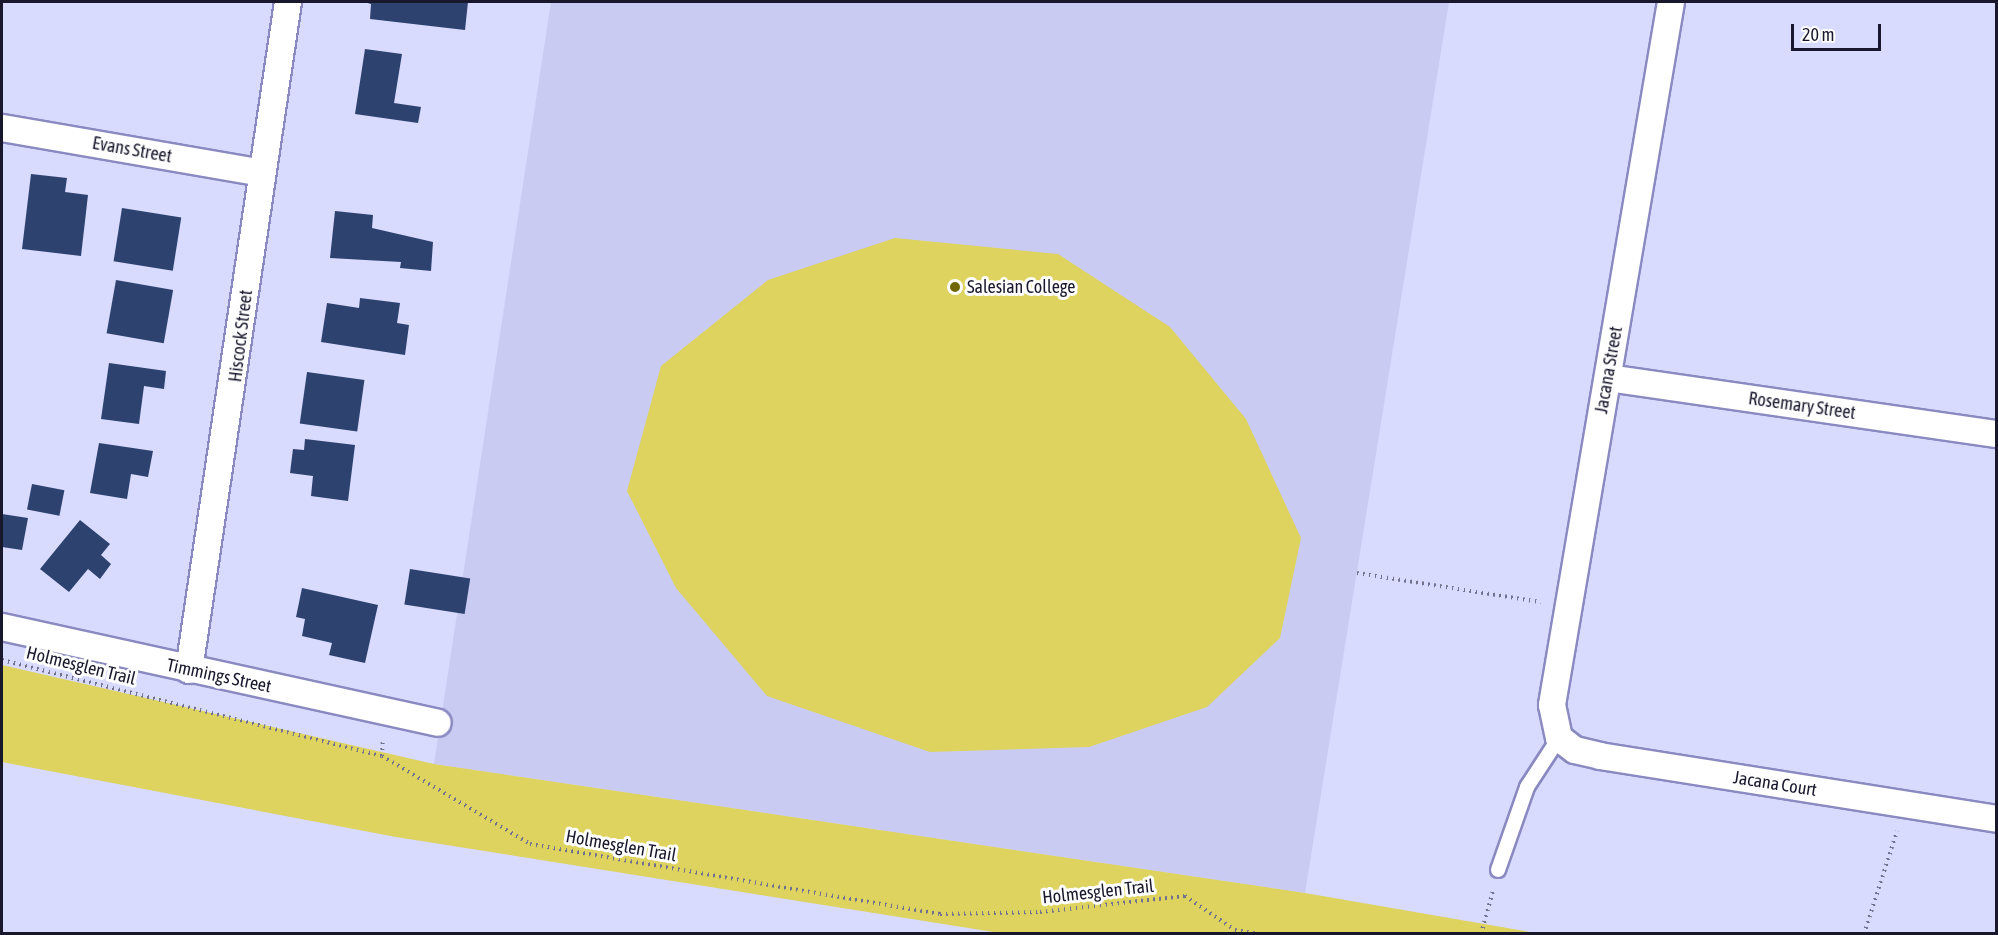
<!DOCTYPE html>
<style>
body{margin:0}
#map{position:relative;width:1998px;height:935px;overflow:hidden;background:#d8dafe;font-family:"Asap Condensed",sans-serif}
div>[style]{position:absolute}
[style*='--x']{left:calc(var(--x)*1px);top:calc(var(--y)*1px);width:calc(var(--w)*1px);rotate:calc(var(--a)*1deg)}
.built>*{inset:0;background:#cacbf3}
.green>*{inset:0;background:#ddd35e}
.building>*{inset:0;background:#2d426f;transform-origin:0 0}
.path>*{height:4px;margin-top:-2px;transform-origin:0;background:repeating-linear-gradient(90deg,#72728e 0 1.5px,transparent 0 6px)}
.roads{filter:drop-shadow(2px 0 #8a8ac1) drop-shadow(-2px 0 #8a8ac1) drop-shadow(0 2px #8a8ac1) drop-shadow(0 -2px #8a8ac1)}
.service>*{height:14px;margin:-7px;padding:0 7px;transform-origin:7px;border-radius:7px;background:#fff}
.minor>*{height:26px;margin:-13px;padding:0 13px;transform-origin:13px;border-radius:13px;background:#fff}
.dots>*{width:16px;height:16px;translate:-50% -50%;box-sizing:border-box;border:3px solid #fefefe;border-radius:50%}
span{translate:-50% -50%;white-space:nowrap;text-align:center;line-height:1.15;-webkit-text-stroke:6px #fefefe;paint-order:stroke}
.street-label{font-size:18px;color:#18172c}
.poi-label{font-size:18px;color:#18172c}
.left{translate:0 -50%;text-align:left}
.frame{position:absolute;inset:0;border:3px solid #18172c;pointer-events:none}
.scale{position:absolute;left:1791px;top:24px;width:90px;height:27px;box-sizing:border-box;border:3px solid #18172c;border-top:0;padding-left:8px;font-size:18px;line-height:21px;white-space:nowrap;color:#18172c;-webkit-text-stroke:4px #fefefe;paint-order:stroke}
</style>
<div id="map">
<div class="built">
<div style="clip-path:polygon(551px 2px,1449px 2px,1305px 893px,434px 764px)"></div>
</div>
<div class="green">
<div style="clip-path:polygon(895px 238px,1058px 254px,1170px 327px,1246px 419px,1301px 538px,1280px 638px,1207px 707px,1089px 747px,930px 752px,767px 696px,676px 588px,627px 491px,661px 366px,768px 280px)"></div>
<div style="clip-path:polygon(2px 665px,434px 764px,1305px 893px,1536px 933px,1000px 933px,396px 837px,2px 762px)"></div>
</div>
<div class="building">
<div style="clip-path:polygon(364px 2px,468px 2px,465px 30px,370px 19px,371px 4px)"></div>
<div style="clip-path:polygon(365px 49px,402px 54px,394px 103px,421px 107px,418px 123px,355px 114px)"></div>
<div style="clip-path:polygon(31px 174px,67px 178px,65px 192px,88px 195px,81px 256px,22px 249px)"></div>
<div style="left:122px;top:208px;width:60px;height:54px;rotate:9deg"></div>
<div style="clip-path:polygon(335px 211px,373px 215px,372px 228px,433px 242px,431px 271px,400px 268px,401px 262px,330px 258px)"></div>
<div style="left:116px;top:280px;width:58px;height:54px;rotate:10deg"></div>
<div style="clip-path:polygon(360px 298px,400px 303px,397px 323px,409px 325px,405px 355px,321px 342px,327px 303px,359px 308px)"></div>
<div style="clip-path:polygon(109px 363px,166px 371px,164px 389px,144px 386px,139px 424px,101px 419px)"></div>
<div style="left:307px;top:372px;width:58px;height:52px;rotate:8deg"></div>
<div style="clip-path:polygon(305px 439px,355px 445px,348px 501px,311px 496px,313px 476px,290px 473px,293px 449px,304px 450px)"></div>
<div style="clip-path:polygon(99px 443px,153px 451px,148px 477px,131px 474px,127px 499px,90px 493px)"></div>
<div style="left:32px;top:484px;width:33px;height:26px;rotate:11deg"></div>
<div style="clip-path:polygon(2px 514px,28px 518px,22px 550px,2px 547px)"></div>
<div style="clip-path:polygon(80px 520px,110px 544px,101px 555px,111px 564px,100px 579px,88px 569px,69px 592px,40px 569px)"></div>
<div style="left:410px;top:569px;width:61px;height:36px;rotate:9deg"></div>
<div style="clip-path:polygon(302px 588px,378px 605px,365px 663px,329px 655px,332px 643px,302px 636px,305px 619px,296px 617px)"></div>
</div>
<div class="path">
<div style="--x:1357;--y:573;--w:186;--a:9"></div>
<div style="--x:2;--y:660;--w:392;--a:14.2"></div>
<div style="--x:382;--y:756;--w:172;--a:30.7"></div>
<div style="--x:530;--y:844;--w:416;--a:9.7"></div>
<div style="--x:940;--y:914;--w:100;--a:-1.1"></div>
<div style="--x:1040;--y:912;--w:146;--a:-6.3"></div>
<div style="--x:1185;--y:896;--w:60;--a:34.2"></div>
<div style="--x:1235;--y:930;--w:22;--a:10"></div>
<div style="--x:382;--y:756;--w:17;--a:-87"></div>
<div style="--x:1481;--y:934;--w:45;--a:-74.4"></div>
<div style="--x:1864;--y:934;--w:108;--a:-72.2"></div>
</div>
<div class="roads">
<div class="service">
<div style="--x:1498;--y:870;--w:88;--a:-70.7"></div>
<div style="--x:1527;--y:787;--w:59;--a:-56.9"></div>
</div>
<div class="minor">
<div style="--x:1671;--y:2;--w:713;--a:99.61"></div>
<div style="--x:1552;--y:705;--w:34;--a:78"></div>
<div style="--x:1559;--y:738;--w:20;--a:37"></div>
<div style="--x:1575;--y:750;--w:26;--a:13"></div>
<div style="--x:1600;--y:756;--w:401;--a:9"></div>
<div style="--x:2;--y:128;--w:264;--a:9.8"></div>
<div style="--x:1608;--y:378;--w:392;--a:8.2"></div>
<div style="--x:2;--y:627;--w:446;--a:12.4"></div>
<div style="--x:189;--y:670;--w:675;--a:-81.57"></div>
</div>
</div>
<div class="dots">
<div style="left:955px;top:287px;background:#706700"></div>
</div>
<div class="street-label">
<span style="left:132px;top:150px;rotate:10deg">Evans Street</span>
<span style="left:241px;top:336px;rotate:-83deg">Hiscock Street</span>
<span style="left:1609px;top:370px;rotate:-80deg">Jacana Street</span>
<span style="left:1802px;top:406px;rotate:8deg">Rosemary Street</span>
<span style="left:81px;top:666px;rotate:14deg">Holmesglen Trail</span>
<span style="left:219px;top:676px;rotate:12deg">Timmings Street</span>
<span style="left:1775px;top:784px;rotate:9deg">Jacana Court</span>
<span style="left:621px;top:846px;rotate:10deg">Holmesglen Trail</span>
<span style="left:1098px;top:892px;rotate:-6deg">Holmesglen Trail</span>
</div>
<div class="poi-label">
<span class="left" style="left:967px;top:287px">Salesian College</span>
</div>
<div class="frame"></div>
<div class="scale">20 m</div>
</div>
